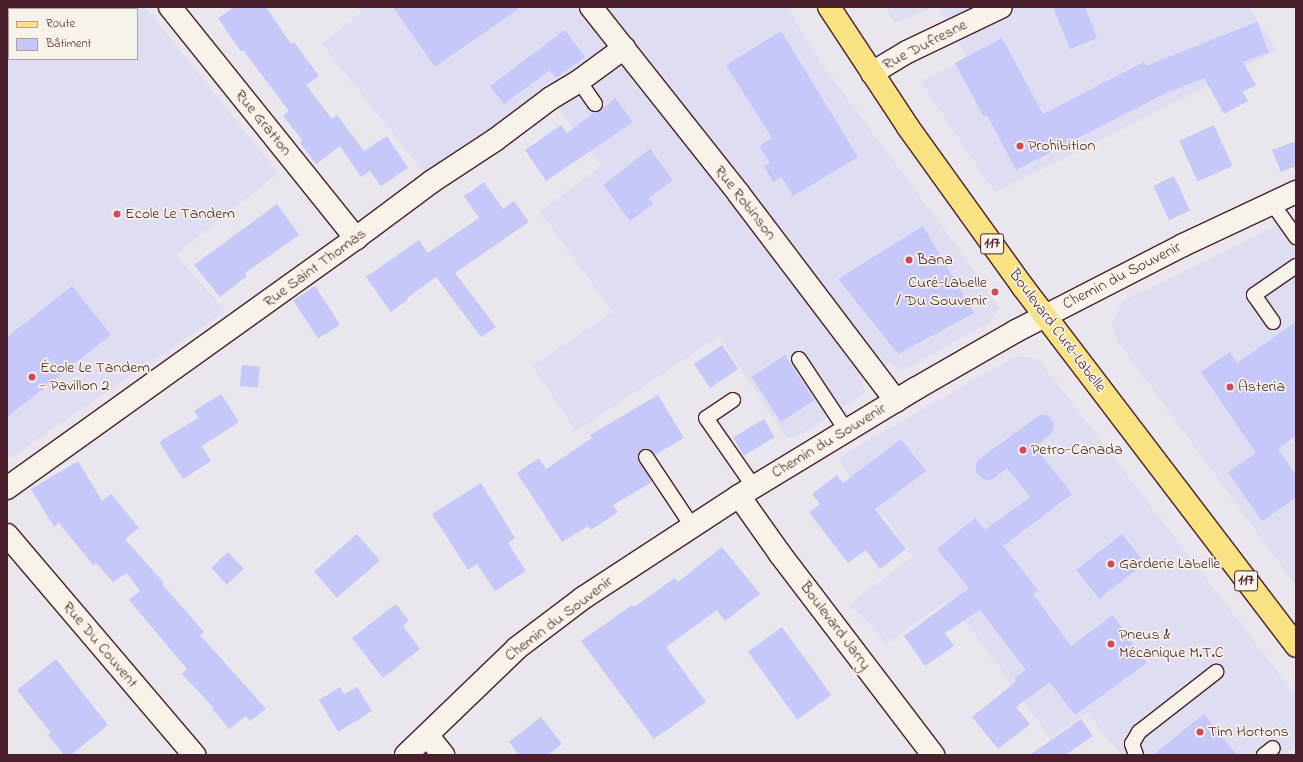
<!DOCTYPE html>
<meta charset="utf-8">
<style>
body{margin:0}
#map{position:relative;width:1303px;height:762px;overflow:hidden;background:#e9e6ed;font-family:"Indie Flower",sans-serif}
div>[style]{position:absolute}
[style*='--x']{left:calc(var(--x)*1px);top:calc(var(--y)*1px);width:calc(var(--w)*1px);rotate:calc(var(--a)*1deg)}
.built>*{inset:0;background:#dfddf1}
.building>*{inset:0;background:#c7c8fa;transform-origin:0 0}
.roads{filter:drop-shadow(1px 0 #4a1f2b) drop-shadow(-1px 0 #4a1f2b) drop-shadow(0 1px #4a1f2b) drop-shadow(0 -1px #4a1f2b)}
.lane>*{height:14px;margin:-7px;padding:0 7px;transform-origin:7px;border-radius:7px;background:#f7f3e8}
.street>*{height:22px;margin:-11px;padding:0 11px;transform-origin:11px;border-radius:11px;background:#f7f3e8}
.secondary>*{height:22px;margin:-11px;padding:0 11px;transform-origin:11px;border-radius:11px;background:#f7f3e8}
.primary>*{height:22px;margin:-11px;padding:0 11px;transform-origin:11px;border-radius:11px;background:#f8e281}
.dots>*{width:11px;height:11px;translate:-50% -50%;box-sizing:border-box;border:2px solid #f7f3e8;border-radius:50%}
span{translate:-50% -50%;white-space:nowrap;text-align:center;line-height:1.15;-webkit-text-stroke:3.5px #f7f3e8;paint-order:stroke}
.shield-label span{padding:1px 3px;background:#f7f3e8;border:1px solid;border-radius:3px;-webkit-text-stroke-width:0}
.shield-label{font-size:15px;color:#4a1f2b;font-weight:700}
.street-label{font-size:16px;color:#4a1f2b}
.poi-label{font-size:16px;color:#4a1f2b}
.left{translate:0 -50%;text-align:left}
.right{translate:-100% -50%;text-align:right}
.frame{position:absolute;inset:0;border:8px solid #4a1f2b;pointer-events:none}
.legend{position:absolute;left:8px;top:8px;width:130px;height:52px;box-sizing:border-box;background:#f7f3e8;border:1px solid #b29e9c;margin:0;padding:5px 7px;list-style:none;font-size:12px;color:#4a1f2b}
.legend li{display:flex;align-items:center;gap:8px;height:20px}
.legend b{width:20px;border:1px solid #b29e9c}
</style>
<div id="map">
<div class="built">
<div style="clip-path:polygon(evenodd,7px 7px,145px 7px,278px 173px,175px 255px,226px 311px,7px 460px,7px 7px,9px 9px,137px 9px,137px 59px,9px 59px,9px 9px)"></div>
<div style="clip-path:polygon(359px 7px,787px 7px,821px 63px,975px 271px,999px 308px,990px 322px,904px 370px,897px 369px,891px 362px,861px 384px,865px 390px,864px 394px,803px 433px,787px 438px,719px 336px,576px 431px,532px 366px,613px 312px,540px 212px,601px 166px,551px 98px,431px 182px,322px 44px,362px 12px)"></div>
<div style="clip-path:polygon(885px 7px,934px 7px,895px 23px)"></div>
<div style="clip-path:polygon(939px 7px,1249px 7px,1277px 50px,1081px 150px,994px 192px,920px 81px,967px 59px)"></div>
<div style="clip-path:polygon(1296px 216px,1296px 586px,1116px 339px,1112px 322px,1122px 302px)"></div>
<div style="clip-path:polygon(1014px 357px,1029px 357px,1040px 361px,1296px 696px,1296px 746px,1284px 755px,1121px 755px,1087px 713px,1050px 738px,980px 641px,946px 601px,886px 644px,862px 615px,847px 606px,913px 557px,885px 517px,866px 499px,838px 458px)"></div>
</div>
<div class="building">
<div style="clip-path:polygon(234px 7px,266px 7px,291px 44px,294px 42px,319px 76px,306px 85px,332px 119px,337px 115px,364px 151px,387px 136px,408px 168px,381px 186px,370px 171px,361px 177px,340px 146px,316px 164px,300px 143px,303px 141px,283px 116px,289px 111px,243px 50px,241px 52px,218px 18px)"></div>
<div style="clip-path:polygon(393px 7px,521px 7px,435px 67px)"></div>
<div style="clip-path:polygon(1053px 7px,1085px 7px,1097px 38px,1070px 49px)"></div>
<div style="clip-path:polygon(1257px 22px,1269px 52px,1243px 62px,1256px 85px,1243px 92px,1248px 101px,1224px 114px,1204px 78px,1164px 94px,1016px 170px,987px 115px,984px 117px,955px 63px,1002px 38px,1043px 114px,1144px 62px,1146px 66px)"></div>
<div style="clip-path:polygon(565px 30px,585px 57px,556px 78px,550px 70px,504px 104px,490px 86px)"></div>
<div style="clip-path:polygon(781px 31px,858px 157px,793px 196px,782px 177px,773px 182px,764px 166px,770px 163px,759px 146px,772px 138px,726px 65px)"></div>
<div style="clip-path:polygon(615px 98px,633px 122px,546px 181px,525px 150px,561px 125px,567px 133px,595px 112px,600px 111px)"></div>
<div style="left:1214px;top:125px;width:45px;height:38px;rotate:66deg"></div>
<div style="clip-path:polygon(1296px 141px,1296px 166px,1281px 172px,1272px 150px)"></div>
<div style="clip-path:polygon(650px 149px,673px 180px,649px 198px,653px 204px,630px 221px,603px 185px)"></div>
<div style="left:1174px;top:176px;width:38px;height:23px;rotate:65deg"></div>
<div style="clip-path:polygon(484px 182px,503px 209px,514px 201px,529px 222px,455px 273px,496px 327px,481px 337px,436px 277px,407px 298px,408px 300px,391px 312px,366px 277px,419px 240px,428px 253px,479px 218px,464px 196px)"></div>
<div style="clip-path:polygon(277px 204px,299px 235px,245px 273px,247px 276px,220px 297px,194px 265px)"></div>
<div style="clip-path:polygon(923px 226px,974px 313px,898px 354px,838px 279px)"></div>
<div style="clip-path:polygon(72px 286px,111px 335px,7px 417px,7px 337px)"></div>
<div style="left:315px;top:286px;width:46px;height:26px;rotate:57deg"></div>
<div style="clip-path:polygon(1296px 322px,1296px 436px,1278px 449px,1296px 475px,1296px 498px,1262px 521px,1228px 472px,1256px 453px,1201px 372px,1230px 352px,1237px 363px)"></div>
<div style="left:722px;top:345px;width:29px;height:34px;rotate:56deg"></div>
<div style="left:785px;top:355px;width:54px;height:40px;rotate:57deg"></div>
<div style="left:242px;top:365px;width:18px;height:21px;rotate:6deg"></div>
<div style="clip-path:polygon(221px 394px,239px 422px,202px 446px,211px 461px,183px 479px,159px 442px,198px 418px,194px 411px)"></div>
<div style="clip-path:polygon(658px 395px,684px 438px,655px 455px,649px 449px,641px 450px,638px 454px,639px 461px,652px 482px,613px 505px,618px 512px,591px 530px,588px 526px,562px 542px,517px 473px,539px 458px,546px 469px,592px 438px,590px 435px)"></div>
<div style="clip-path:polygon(1041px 414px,1047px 415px,1051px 419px,1054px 424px,1053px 429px,1050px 435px,1035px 447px,1072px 494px,1003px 546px,1038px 590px,1033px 594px,1071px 646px,1113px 615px,1147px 663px,1075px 715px,1050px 682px,1016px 707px,1030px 724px,998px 749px,972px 717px,1017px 681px,1014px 678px,1026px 670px,980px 610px,945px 633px,954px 646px,925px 666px,904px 636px,969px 588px,937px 549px,975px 518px,985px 530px,1030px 497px,1007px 468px,993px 479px,987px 480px,981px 478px,976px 472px,976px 466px,978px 460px)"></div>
<div style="left:764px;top:419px;width:21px;height:36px;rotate:59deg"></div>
<div style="clip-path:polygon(901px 439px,926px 471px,875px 509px,906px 549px,880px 569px,866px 550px,848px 563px,809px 512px,820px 504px,812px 494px,837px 475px,843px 483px)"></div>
<div style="clip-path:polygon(78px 461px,102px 501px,111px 494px,139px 528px,125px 539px,164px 583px,162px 584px,204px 632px,200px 635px,266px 709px,250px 721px,246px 716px,229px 729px,212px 708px,213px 707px,182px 674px,187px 669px,129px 600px,140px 591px,127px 573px,113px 582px,96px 563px,93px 565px,59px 523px,54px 527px,31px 489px)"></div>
<div style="clip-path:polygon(481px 483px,515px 538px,508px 543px,526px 571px,495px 591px,477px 564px,468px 570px,432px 514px)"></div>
<div style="left:357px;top:534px;width:35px;height:57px;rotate:49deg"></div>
<div style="left:1122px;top:534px;width:37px;height:58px;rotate:52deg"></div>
<div style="clip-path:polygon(722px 547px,760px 594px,725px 621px,717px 610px,666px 647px,706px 702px,654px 739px,581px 641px,632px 605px,634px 607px,675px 578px,678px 582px)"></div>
<div style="left:228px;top:552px;width:23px;height:23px;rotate:47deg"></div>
<div style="clip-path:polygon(396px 604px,409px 621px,403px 626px,420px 649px,383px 678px,352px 638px)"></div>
<div style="left:782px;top:627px;width:84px;height:42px;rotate:54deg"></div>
<div style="clip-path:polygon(56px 659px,108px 725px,71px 755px,64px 755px,48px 735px,51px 733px,17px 690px)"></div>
<div style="clip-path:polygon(340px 687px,344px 694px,357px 687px,372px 711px,338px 732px,319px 700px)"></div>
<div style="clip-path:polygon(1204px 714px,1237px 755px,1153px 755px)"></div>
<div style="clip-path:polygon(541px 717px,562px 744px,548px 755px,519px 755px,509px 742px)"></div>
<div style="clip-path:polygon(1081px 719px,1093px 736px,1065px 755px,1030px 755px)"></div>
</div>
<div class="roads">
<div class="lane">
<div style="--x:579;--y:81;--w:28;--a:55"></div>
<div style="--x:1272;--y:203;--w:42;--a:54.8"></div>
<div style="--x:1273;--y:322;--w:33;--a:-125"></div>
<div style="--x:1254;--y:295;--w:51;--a:-34.6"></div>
<div style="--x:799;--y:359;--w:85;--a:56.5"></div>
<div style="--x:733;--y:400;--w:32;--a:146"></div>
<div style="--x:706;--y:418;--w:84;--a:55.2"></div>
<div style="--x:646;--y:457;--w:83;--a:56.3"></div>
<div style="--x:1136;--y:755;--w:12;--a:-110"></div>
<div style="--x:1132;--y:744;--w:14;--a:-60"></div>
<div style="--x:1139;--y:732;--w:98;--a:-37.9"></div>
<div style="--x:1264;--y:755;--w:11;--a:-38"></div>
</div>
<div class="street">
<div style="--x:170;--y:7;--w:297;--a:51.2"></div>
<div style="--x:591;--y:7;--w:238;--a:51.6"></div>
<div style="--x:739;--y:194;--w:260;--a:52.8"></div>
<div style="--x:872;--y:73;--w:41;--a:-31"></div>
<div style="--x:907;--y:52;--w:104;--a:-25.6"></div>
<div style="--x:7;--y:488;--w:429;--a:-35.6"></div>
<div style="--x:356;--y:238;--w:94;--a:-36.7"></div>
<div style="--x:431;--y:182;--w:77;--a:-33.3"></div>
<div style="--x:495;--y:140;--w:70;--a:-36.9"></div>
<div style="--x:551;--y:98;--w:33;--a:-31"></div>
<div style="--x:579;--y:81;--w:56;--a:-36.3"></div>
<div style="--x:739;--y:496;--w:71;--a:54.7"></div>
<div style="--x:780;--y:554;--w:253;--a:52.7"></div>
<div style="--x:7;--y:535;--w:289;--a:49.6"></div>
<div style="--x:427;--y:735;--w:26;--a:51"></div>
</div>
<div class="secondary">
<div style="--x:406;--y:755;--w:154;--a:-43.9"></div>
<div style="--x:517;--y:648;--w:83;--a:-37.1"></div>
<div style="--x:583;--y:598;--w:186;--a:-33.2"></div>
<div style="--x:739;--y:496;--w:206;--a:-31.3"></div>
<div style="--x:915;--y:389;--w:116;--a:-29.9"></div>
<div style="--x:1016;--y:331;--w:188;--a:-27.2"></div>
<div style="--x:1183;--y:245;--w:125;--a:-25.1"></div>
</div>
<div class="primary">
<div style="--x:829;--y:7;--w:144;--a:56.6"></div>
<div style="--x:908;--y:127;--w:197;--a:54.3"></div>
<div style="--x:1023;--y:287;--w:451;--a:52.7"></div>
</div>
</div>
<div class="dots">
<div style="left:1020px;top:146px;background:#d1495b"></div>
<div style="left:117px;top:214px;background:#d1495b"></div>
<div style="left:909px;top:260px;background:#d1495b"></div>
<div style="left:995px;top:292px;background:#d1495b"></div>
<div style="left:32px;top:377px;background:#d1495b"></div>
<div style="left:1230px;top:387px;background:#d1495b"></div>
<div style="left:1023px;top:450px;background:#d1495b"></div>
<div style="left:1111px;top:564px;background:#d1495b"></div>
<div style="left:1111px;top:644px;background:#d1495b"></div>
<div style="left:1200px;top:732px;background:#d1495b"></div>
</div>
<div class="shield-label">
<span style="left:992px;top:244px">117</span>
<span style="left:1246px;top:581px">117</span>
</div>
<div class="street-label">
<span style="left:925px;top:45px;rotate:-27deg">Rue Dufresne</span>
<span style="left:263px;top:123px;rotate:51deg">Rue Gratton</span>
<span style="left:745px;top:203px;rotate:52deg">Rue Robinson</span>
<span style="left:315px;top:268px;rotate:-36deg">Rue Saint Thomas</span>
<span style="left:1122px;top:276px;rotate:-27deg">Chemin du Souvenir</span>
<span style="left:1057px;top:331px;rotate:53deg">Boulevard Curé-Labelle</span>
<span style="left:829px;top:441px;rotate:-31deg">Chemin du Souvenir</span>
<span style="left:559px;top:619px;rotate:-37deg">Chemin du Souvenir</span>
<span style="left:835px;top:626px;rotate:53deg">Boulevard Jarry</span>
<span style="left:100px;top:645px;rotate:50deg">Rue Du Couvent</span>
</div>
<div class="poi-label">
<span class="left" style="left:1028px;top:146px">Prohibition</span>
<span class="left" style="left:125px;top:214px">Ecole Le Tandem</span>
<span class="left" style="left:917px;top:260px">Bana</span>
<span class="right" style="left:987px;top:292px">Curé-Labelle<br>/ Du Souvenir</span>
<span class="left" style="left:40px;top:377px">École Le Tandem<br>- Pavillon 2</span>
<span class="left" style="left:1238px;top:387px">Asteria</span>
<span class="left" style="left:1031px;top:450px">Petro-Canada</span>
<span class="left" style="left:1119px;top:564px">Garderie Labelle</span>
<span class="left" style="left:1119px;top:644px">Pneus &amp;<br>Mécanique M.T.C</span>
<span class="left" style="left:1208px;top:732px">Tim Hortons</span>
</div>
<div class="frame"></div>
<ul class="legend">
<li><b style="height:5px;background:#f8e281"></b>Route</li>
<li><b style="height:11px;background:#c7c8fa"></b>Bâtiment</li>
</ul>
</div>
